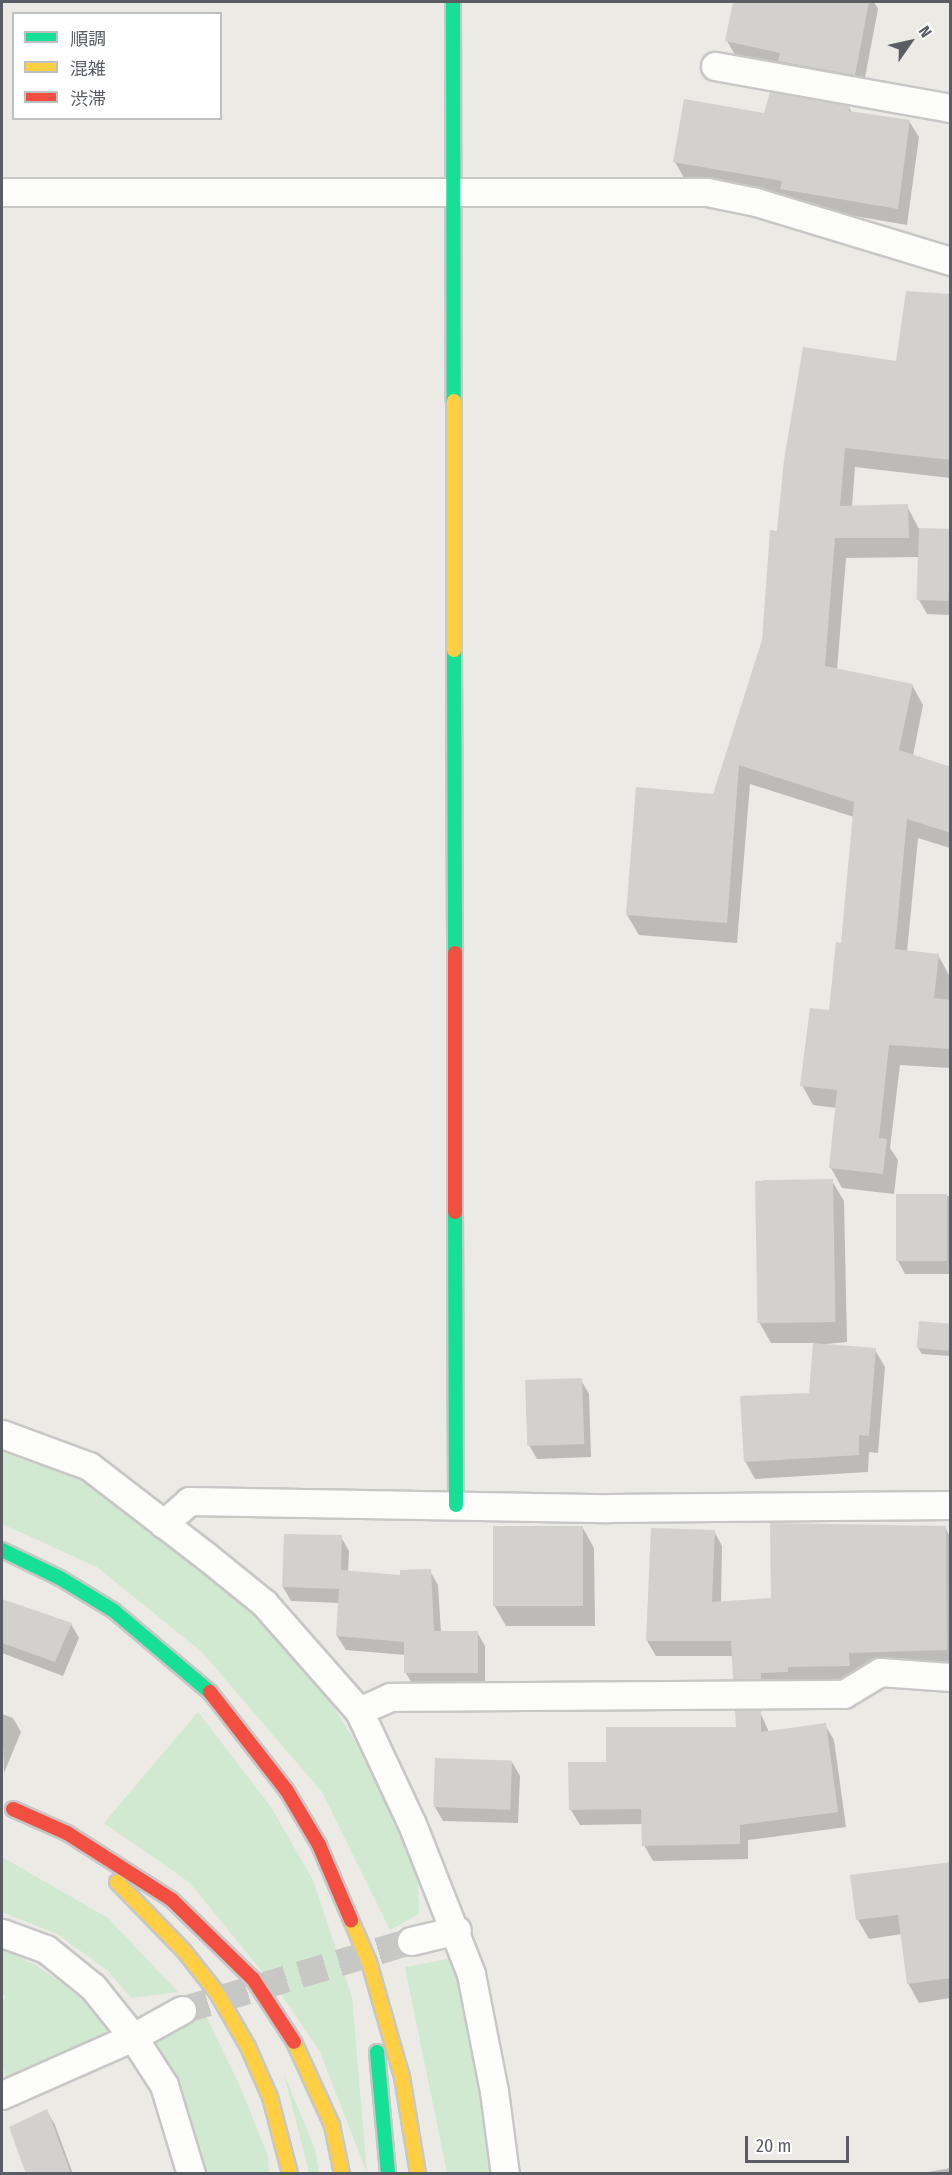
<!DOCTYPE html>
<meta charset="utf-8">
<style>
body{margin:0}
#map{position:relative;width:952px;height:2175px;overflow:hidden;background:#ebeae5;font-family:"Fira Sans Condensed","Noto Sans JP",sans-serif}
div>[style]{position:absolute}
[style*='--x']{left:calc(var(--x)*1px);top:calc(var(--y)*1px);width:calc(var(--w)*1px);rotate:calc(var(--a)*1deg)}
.green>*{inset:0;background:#d1e9d0}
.shadow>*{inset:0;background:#0003}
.building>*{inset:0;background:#d2d1ce;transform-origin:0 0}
.street-tunnel>*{height:27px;margin-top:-13.5px;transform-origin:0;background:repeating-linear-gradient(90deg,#c7c7c5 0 27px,transparent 0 41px)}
.roads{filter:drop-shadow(2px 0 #c7c7c6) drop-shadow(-2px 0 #c7c7c6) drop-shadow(0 2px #c7c7c6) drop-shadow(0 -2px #c7c7c6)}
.street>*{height:27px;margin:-13.5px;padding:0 13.5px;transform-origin:13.5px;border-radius:13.5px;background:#fcfcfb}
.fast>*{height:14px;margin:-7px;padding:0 7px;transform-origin:7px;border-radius:7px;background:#16e098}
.slow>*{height:14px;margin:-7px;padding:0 7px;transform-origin:7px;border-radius:7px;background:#ffcf43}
.jam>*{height:14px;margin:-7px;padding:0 7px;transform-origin:7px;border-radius:7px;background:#f24e42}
span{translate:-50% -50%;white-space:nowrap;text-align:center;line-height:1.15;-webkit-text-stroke:4.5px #fff;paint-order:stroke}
.frame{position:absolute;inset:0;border:3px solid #5a5e64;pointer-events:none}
.legend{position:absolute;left:12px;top:12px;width:210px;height:108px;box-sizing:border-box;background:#fff;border:2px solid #bdbfc1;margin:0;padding:8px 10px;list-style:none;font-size:18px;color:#5a5e64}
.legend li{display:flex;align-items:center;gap:12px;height:30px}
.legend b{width:30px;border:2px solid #bdbfc1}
.north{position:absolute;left:880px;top:12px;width:60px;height:60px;-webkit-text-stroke:4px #fff;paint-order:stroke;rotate:56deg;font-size:16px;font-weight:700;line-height:24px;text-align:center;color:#5a5e64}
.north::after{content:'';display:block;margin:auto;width:21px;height:27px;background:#5a5e64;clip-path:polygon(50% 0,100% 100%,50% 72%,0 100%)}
.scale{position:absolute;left:745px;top:2136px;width:104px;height:27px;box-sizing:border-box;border:3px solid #5a5e64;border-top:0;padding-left:8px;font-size:18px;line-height:21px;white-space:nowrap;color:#5a5e64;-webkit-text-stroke:4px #fff;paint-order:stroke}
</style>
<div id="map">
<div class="green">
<div style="clip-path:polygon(2px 1452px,101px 1487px,243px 1602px,281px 1641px,335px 1709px,372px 1769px,418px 1873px,419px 1914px,390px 1930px,322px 1792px,202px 1652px,97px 1567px,2px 1524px)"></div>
<div style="clip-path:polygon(198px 1712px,271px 1807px,313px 1880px,352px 1997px,367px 2173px,320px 2052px,283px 1997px,189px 1882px,104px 1823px)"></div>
<div style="clip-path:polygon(2px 1857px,108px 1918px,178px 1992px,131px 1998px,107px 1970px,57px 1934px,2px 1912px)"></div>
<div style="clip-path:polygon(2px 1948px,37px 1966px,85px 1999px,111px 2030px,6px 2084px,2px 2060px,2px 2004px,6px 1996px,2px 1994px)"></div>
<div style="clip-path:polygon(453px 1958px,486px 2107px,493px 2173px,447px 2173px,405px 1967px)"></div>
<div style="clip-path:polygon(205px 2014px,239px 2084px,268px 2156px,269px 2173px,206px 2173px,189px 2110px,154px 2045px)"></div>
<div style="clip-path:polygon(284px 2074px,315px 2149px,319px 2173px,309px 2173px)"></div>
</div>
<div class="shadow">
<div style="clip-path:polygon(735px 2px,874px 2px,878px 9px,863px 88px,735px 55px,727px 41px)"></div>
<div style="clip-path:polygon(849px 107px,852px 113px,909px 121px,919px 137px,907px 225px,791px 205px,786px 195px,684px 178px,675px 162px,766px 114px)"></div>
<div style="clip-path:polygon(950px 295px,950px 478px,855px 467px,852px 507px,907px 506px,919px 529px,950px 530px,950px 615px,927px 614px,919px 600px,920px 557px,846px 558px,837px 670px,912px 685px,923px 705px,913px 756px,950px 768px,950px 848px,918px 838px,907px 952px,938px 955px,949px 975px,950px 1068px,900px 1065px,890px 1148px,898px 1160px,894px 1194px,842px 1188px,831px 1168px,837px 1108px,813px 1105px,802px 1085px,830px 1012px,843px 945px,854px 817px,750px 784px,737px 943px,639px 935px,627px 915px,714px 795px,764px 640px,778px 532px)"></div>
<div style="clip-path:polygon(832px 1181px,844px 1201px,847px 1342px,816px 1345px,875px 1350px,885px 1367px,878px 1453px,869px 1452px,868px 1472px,755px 1479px,745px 1461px,810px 1395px,814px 1343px,771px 1343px,759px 1322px)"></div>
<div style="clip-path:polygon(898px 1195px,950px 1196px,950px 1274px,905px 1274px,898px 1261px)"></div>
<div style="clip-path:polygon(950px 1325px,950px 1356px,922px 1354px,918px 1348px)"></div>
<div style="clip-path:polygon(581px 1380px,589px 1394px,591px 1457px,537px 1459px,529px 1445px)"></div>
<div style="clip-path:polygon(945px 1527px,950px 1537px,950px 1665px,857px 1667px,857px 1680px,744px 1694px,735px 1679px,734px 1656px,656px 1656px,647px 1641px,714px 1531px,722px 1546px,721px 1603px,772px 1600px)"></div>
<div style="clip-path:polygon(583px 1528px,594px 1548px,595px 1626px,506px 1626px,494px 1605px)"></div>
<div style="clip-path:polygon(341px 1537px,349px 1551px,348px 1572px,402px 1576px,430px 1571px,438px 1585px,441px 1632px,477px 1632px,485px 1646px,485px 1687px,414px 1687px,406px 1673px,406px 1655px,346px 1650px,337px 1636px,340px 1603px,291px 1601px,283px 1587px)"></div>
<div style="clip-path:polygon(2px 1601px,71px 1624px,79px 1638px,63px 1676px,2px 1653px)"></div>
<div style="clip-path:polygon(760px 1712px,769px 1732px,825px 1725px,834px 1740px,846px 1827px,748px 1840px,748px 1859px,653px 1861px,644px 1845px,643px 1824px,580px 1825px,571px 1810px,608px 1763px,738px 1729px)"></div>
<div style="clip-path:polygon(2px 1714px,13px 1718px,21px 1732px,4px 1773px)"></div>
<div style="clip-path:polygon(512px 1762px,520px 1776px,518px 1823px,443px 1821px,435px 1807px)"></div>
<div style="clip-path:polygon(950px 1864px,950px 1998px,919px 2003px,908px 1983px,902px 1934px,869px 1939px,858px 1920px)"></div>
<div style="clip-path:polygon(47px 2111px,55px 2125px,73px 2174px,28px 2174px)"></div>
<div style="clip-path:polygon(950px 2168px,950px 2174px,918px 2174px)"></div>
</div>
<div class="building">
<div style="clip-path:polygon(733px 2px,869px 2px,855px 75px,778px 61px,780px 53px,725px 41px)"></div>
<div style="clip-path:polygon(770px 92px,849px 106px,849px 111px,910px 120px,898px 209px,780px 189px,782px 181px,673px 162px,684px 99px,764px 113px)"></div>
<div style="clip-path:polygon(906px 291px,951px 294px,951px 460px,845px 448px,840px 506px,908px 504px,909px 538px,835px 538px,825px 666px,913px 684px,899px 750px,951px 767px,951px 833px,907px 819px,895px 949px,939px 954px,934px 998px,951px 1000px,951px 1049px,889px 1045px,879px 1138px,887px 1139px,883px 1174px,829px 1168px,837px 1090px,800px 1086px,810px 1008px,829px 1010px,836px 942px,841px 943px,854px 802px,739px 765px,727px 923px,626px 915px,636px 787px,713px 794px,762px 640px,770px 530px,777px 531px,784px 460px,803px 347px,896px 361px)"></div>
<div style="left:919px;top:528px;width:32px;height:72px;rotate:2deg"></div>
<div style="left:833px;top:1179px;width:143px;height:78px;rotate:89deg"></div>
<div style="left:896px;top:1194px;width:51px;height:67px"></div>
<div style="left:919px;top:1321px;width:32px;height:27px;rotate:5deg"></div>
<div style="clip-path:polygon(813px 1343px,876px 1348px,869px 1436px,859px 1435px,859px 1455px,744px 1462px,740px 1396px,809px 1393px)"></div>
<div style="left:582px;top:1378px;width:66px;height:57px;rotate:88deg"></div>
<div style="clip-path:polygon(770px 1523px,946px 1526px,947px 1650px,849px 1653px,850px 1666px,788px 1667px,788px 1672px,761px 1673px,761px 1679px,733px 1679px,731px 1641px,646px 1641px,651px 1528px,715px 1530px,712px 1602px,771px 1598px)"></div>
<div style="left:493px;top:1526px;width:90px;height:80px"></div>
<div style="clip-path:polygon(284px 1534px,342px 1535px,341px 1570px,400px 1575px,400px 1570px,431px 1569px,434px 1631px,478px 1631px,478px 1673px,404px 1673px,404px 1642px,336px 1636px,339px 1589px,282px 1587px)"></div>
<div style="clip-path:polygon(2px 1599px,72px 1623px,55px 1662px,2px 1643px)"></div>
<div style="clip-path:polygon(735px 1710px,761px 1710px,761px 1732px,826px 1723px,838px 1812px,740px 1825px,740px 1844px,642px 1846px,641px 1809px,569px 1810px,568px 1762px,606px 1762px,606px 1727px,736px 1727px)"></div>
<div style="left:435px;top:1758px;width:77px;height:49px;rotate:2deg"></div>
<div style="clip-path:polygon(951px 1862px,951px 1978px,907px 1984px,898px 1915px,856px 1920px,850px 1875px)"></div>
<div style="clip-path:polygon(47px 2109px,71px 2174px,26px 2174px,9px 2127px)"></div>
</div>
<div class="street-tunnel">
<div style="--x:182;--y:2010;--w:239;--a:-16.8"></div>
</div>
<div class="roads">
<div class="street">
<div style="--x:715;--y:66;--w:239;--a:10.1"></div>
<div style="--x:2;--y:192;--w:705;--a:0"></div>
<div style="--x:707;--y:192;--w:50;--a:11.5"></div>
<div style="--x:756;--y:202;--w:203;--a:16.9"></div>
<div style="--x:2;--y:1434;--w:93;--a:20.2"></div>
<div style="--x:89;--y:1466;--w:148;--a:37.6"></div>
<div style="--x:206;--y:1556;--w:75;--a:39"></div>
<div style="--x:264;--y:1603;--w:144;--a:48.7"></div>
<div style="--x:359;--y:1711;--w:125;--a:64.9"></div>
<div style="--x:412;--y:1824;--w:161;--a:68.5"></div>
<div style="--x:471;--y:1974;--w:119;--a:78.9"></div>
<div style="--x:494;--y:2091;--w:84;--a:82.5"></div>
<div style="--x:163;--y:1524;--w:35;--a:-41"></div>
<div style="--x:189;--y:1501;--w:419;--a:1"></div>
<div style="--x:608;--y:1508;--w:342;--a:-0.5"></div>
<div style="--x:359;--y:1711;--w:34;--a:-24"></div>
<div style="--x:390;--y:1697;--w:454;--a:-0.4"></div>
<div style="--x:844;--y:1694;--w:42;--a:-31.4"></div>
<div style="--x:880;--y:1672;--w:70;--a:4.1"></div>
<div style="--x:2;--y:1933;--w:47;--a:20"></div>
<div style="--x:46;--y:1949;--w:60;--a:39"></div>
<div style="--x:93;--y:1987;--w:64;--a:51.3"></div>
<div style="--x:133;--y:2037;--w:57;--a:57.1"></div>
<div style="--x:164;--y:2085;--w:93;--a:73.1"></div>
<div style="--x:411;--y:1941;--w:47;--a:-13.4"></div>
<div style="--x:2;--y:2095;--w:143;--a:-23.9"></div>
<div style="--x:133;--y:2037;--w:56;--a:-28.9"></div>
</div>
<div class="fast">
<div style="--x:453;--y:2;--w:399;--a:89.9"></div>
<div style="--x:454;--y:650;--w:303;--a:89.8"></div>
<div style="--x:455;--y:1212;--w:293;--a:89.8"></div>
<div style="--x:2;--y:1550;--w:64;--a:25.8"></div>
<div style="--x:60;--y:1578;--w:63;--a:31.4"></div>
<div style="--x:114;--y:1611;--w:126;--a:40.2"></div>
<div style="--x:377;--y:2052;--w:122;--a:84.8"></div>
</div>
<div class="slow">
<div style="--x:454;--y:401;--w:249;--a:90"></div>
<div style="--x:117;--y:1882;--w:96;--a:45.8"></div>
<div style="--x:184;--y:1951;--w:53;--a:51.8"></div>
<div style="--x:217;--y:1993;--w:62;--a:60.1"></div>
<div style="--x:248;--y:2047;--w:55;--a:66.3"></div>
<div style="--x:270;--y:2097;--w:80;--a:75.4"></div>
<div style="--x:351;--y:1920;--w:46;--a:66.8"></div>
<div style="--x:369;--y:1962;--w:120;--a:74"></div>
<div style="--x:402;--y:2077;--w:98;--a:80.6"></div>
<div style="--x:294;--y:2042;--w:91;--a:65.4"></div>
<div style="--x:332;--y:2125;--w:50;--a:78.5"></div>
</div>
<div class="jam">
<div style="--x:455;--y:953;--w:259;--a:90"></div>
<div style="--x:210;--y:1692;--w:125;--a:52.1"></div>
<div style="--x:287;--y:1791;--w:63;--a:59.3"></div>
<div style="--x:319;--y:1845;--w:82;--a:66.9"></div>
<div style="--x:13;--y:1809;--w:59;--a:24"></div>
<div style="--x:67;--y:1833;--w:125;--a:32.5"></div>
<div style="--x:172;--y:1900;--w:113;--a:44.3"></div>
<div style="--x:253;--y:1979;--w:75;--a:56.9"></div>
</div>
</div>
<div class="frame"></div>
<ul class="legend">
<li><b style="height:8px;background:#16e098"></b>順調</li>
<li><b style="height:8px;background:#ffcf43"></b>混雑</li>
<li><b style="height:8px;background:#f24e42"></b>渋滞</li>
</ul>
<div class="north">N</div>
<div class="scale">20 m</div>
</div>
